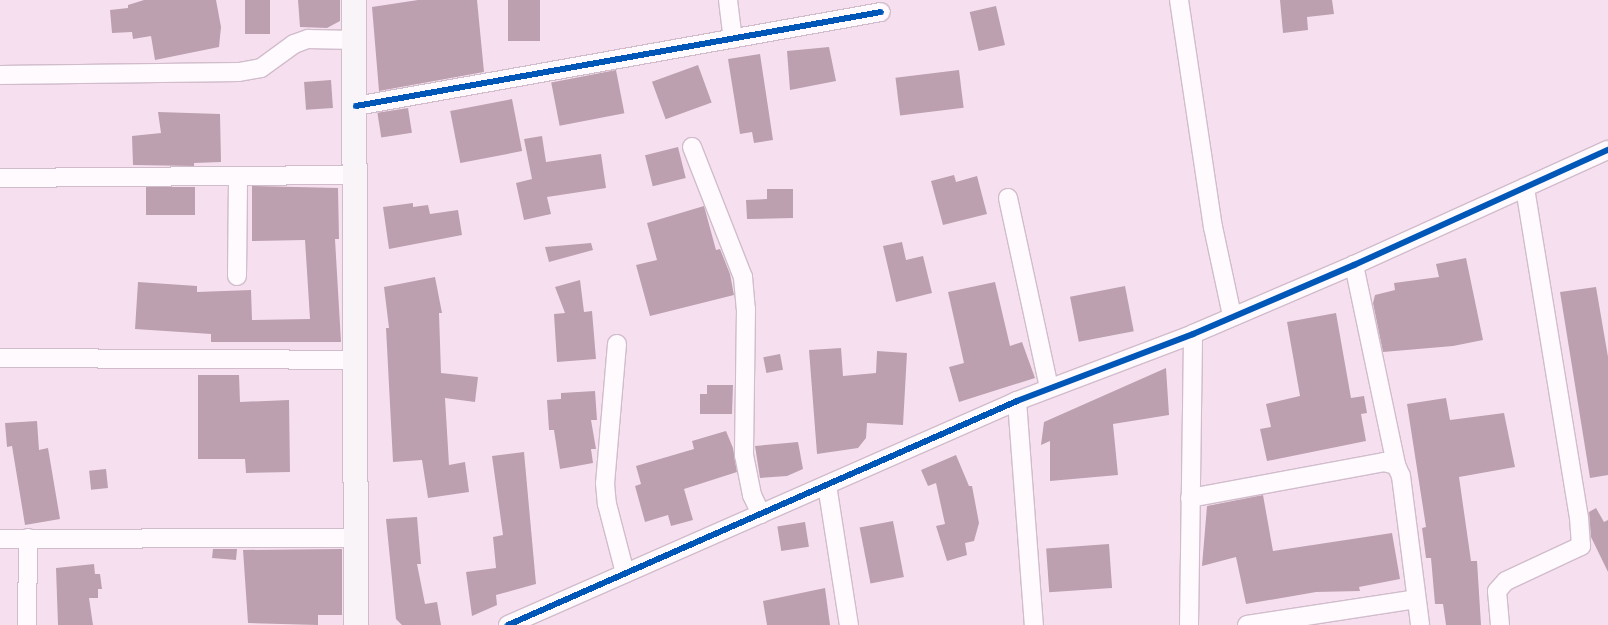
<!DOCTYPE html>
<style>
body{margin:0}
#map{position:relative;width:1608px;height:625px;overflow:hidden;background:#f6e0f0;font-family:"DejaVu Sans",sans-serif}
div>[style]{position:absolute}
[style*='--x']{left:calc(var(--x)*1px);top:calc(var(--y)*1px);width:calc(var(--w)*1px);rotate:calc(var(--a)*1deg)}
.building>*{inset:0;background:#bca0af;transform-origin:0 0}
.roads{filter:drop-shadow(1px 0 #d1bccc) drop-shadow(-1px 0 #d1bccc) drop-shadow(0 1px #d1bccc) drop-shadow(0 -1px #d1bccc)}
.minor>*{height:18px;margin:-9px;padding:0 9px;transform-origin:9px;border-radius:9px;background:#fefafd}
.secondary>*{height:24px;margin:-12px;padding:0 12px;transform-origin:12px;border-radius:12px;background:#f9f4f8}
.cycleway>*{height:6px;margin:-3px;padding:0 3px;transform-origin:3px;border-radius:3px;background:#0057b8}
span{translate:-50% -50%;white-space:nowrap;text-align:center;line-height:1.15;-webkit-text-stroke:4px #fbeef8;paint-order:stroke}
</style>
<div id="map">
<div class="building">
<div style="clip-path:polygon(144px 0,216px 0,221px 27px,219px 47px,155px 60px,151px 36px,133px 39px,132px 32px,112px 33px,110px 10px,128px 8px,128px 5px)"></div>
<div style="left:245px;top:0;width:25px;height:34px"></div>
<div style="clip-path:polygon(298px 0,340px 0,340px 21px,327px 28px,300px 27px)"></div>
<div style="clip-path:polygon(418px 0,477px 0,484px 72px,379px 91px,372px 7px)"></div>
<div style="left:508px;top:0;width:32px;height:41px"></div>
<div style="clip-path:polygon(1280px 0,1332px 0,1334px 14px,1307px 17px,1308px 30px,1283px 33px)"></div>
<div style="left:996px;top:6px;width:40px;height:27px;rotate:77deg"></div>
<div style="clip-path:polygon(829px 47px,836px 81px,790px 90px,787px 51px)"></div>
<div style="clip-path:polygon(760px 54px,773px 140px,754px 143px,752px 132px,740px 134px,728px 59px)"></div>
<div style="left:698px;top:65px;width:40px;height:49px;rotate:70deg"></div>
<div style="left:616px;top:70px;width:44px;height:66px;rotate:79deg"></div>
<div style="left:959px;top:70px;width:38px;height:64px;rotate:83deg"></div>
<div style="left:331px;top:80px;width:28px;height:27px;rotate:86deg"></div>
<div style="left:512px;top:99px;width:53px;height:63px;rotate:79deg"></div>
<div style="left:408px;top:108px;width:25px;height:31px;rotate:81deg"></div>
<div style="clip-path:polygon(158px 112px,220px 114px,221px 162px,194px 163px,194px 166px,133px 165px,132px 136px,161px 133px)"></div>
<div style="clip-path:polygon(542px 136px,546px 162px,601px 154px,606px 188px,547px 197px,551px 214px,524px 220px,516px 183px,532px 179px,524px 139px)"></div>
<div style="left:678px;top:147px;width:32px;height:34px;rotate:76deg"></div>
<div style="clip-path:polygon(954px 175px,956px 182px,977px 176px,987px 214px,943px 225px,931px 181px)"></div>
<div style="clip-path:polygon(252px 186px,338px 188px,339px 239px,335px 239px,341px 342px,211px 342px,211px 334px,135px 329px,138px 282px,197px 286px,197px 292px,251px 290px,252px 320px,310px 319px,305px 240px,252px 241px)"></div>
<div style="left:146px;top:187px;width:49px;height:28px"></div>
<div style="clip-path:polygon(767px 189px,793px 189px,793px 218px,747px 219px,746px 200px,767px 199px)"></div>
<div style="clip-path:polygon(413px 203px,413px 207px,428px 205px,430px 214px,458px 210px,462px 235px,389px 249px,383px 207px)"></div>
<div style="clip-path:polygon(704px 206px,716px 250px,720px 249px,730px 274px,734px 295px,650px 316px,636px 265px,657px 260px,647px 223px)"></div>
<div style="clip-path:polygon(902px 242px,906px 260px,923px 256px,932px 293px,896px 302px,883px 246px)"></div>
<div style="clip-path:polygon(591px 243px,593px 250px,549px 262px,545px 247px)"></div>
<div style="clip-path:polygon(1466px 258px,1483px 340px,1453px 346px,1383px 352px,1373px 303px,1375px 295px,1395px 290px,1394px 283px,1439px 277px,1436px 264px)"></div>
<div style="clip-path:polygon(435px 277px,442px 313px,439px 313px,441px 373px,478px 377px,475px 402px,445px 398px,449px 465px,465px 462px,469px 492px,428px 498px,422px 460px,393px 462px,386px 328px,389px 328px,384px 287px)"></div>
<div style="clip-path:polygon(580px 280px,584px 312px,592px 311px,596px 359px,557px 362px,554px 314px,565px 313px,555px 287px)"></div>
<div style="clip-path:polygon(995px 282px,1010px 346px,1022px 342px,1035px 378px,959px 402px,949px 367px,964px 363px,948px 292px)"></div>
<div style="left:1125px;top:286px;width:46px;height:56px;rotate:79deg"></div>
<div style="clip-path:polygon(1596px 287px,1608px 357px,1608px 475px,1590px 478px,1560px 292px)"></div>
<div style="clip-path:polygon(1336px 313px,1351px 398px,1364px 396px,1367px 413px,1361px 414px,1366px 441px,1267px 461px,1260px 429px,1271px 427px,1266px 404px,1300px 396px,1287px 322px)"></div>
<div style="clip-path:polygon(841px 348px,843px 376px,876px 373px,877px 351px,907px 353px,903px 425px,867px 423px,866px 438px,858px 448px,817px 454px,809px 350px)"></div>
<div style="left:780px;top:354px;width:16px;height:17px;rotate:79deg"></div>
<div style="clip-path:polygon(1166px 368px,1169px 415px,1113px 424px,1118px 475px,1050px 481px,1050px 441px,1041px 445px,1044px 422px)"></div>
<div style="clip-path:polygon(198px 375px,239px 375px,240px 402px,289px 400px,290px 472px,246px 473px,245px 459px,198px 459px)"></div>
<div style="clip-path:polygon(707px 385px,733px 385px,732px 414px,700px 414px,700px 394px,707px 394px)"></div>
<div style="clip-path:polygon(595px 391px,597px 420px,591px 420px,596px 449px,591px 449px,593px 463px,560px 469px,554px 430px,549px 430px,547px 400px,561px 399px,561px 393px)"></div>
<div style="clip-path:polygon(1446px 398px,1450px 420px,1504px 413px,1515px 467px,1459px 477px,1471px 561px,1477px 561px,1481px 625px,1446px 625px,1443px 604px,1435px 604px,1431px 558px,1426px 558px,1422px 528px,1426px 527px,1407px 404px)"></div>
<div style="clip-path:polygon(37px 421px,39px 450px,48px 448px,60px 519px,25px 525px,12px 446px,7px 447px,5px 423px)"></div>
<div style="clip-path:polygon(726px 431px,733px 448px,737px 472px,684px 489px,693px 520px,671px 526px,668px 515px,645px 522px,635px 486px,641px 484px,636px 466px,694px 449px,692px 441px)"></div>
<div style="clip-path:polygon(798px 442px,803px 469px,787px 476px,760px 478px,755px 446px)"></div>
<div style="clip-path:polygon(524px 452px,536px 584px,496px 595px,497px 605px,472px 616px,466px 572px,496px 568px,493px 537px,503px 535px,492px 456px)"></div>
<div style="clip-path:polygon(956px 455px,969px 486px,972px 486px,979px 523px,974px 541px,965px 543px,967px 555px,947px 561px,936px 526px,945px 524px,936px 483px,928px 486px,921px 470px)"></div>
<div style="left:106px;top:469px;width:19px;height:17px;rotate:84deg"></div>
<div style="clip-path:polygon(1263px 495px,1273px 551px,1392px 533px,1400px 579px,1359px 587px,1360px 591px,1316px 592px,1246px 604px,1236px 557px,1202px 566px,1207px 506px)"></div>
<div style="clip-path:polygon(1596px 508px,1604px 522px,1608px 520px,1608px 572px,1591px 537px,1589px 512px)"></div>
<div style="clip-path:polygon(417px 517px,421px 564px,417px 564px,425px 604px,437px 602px,441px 625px,402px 625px,396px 619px,386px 519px)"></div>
<div style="left:893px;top:521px;width:57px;height:34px;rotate:79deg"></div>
<div style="left:805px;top:522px;width:25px;height:28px;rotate:81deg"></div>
<div style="left:1109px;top:544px;width:44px;height:63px;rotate:86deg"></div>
<div style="clip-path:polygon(213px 549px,237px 549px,236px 560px,212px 558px)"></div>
<div style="clip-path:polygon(342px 549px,342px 615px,318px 615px,318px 625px,248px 623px,243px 550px)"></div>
<div style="clip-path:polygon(94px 564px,95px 574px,100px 574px,102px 589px,98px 589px,98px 598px,89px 598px,93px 625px,58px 625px,56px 568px)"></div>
<div style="clip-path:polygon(825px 588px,830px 625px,767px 625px,763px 601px)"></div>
</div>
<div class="roads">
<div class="minor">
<div style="--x:728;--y:0;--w:39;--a:83"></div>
<div style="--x:1179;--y:0;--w:230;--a:81.5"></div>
<div style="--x:1213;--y:227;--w:91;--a:77.9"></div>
<div style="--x:0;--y:75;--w:239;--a:-0.7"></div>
<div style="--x:239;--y:72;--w:22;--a:-10"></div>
<div style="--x:261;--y:68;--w:41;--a:-36"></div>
<div style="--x:294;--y:44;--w:15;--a:-20"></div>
<div style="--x:308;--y:39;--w:46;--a:1.2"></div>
<div style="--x:356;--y:106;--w:533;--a:-10.15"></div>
<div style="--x:692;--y:147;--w:140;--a:68.6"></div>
<div style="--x:743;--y:277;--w:32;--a:85"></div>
<div style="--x:746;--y:309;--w:146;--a:90.8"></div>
<div style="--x:744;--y:455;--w:41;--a:78.7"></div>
<div style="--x:752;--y:495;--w:21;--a:65"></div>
<div style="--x:0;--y:178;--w:354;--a:-0.5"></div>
<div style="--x:1008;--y:198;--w:194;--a:77.8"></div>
<div style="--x:1354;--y:265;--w:204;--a:78.1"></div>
<div style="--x:237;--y:276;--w:100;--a:-89.4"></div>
<div style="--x:617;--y:344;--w:140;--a:94.9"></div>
<div style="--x:605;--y:483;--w:21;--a:85"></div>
<div style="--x:607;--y:504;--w:71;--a:75.4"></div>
<div style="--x:0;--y:358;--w:355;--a:0.3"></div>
<div style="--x:1017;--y:401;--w:225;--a:85.7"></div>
<div style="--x:827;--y:485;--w:142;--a:81.1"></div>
<div style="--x:1190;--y:498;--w:197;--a:-10.5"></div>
<div style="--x:1384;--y:462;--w:12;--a:14"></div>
<div style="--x:1396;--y:465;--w:12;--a:66"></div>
<div style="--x:1401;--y:476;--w:150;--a:82.7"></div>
<div style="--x:0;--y:539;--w:357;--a:-0.2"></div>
<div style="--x:27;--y:625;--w:87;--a:-89.3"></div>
<div style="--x:508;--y:625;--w:556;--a:-23.75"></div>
<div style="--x:1017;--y:401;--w:188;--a:-20.8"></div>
<div style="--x:1193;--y:334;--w:175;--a:-23.2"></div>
<div style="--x:1354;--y:265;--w:279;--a:-24.4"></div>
<div style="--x:1189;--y:625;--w:291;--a:-89.2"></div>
<div style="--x:1247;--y:625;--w:171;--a:-8.7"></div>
<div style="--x:1500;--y:625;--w:34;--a:-95"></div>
<div style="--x:1497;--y:591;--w:13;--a:-48"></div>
<div style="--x:1506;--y:581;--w:83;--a:-25"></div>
<div style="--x:1581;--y:546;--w:28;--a:-94"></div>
<div style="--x:1579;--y:518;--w:335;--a:-99.3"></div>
</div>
<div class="secondary">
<div style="--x:354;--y:0;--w:625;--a:89.82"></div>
</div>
</div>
<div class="cycleway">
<div style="--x:356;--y:106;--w:533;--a:-10.15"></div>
<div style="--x:508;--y:625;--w:556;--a:-23.75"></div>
<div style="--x:1017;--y:401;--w:188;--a:-20.8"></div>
<div style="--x:1193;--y:334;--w:175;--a:-23.2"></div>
<div style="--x:1354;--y:265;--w:279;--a:-24.4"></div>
</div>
</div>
